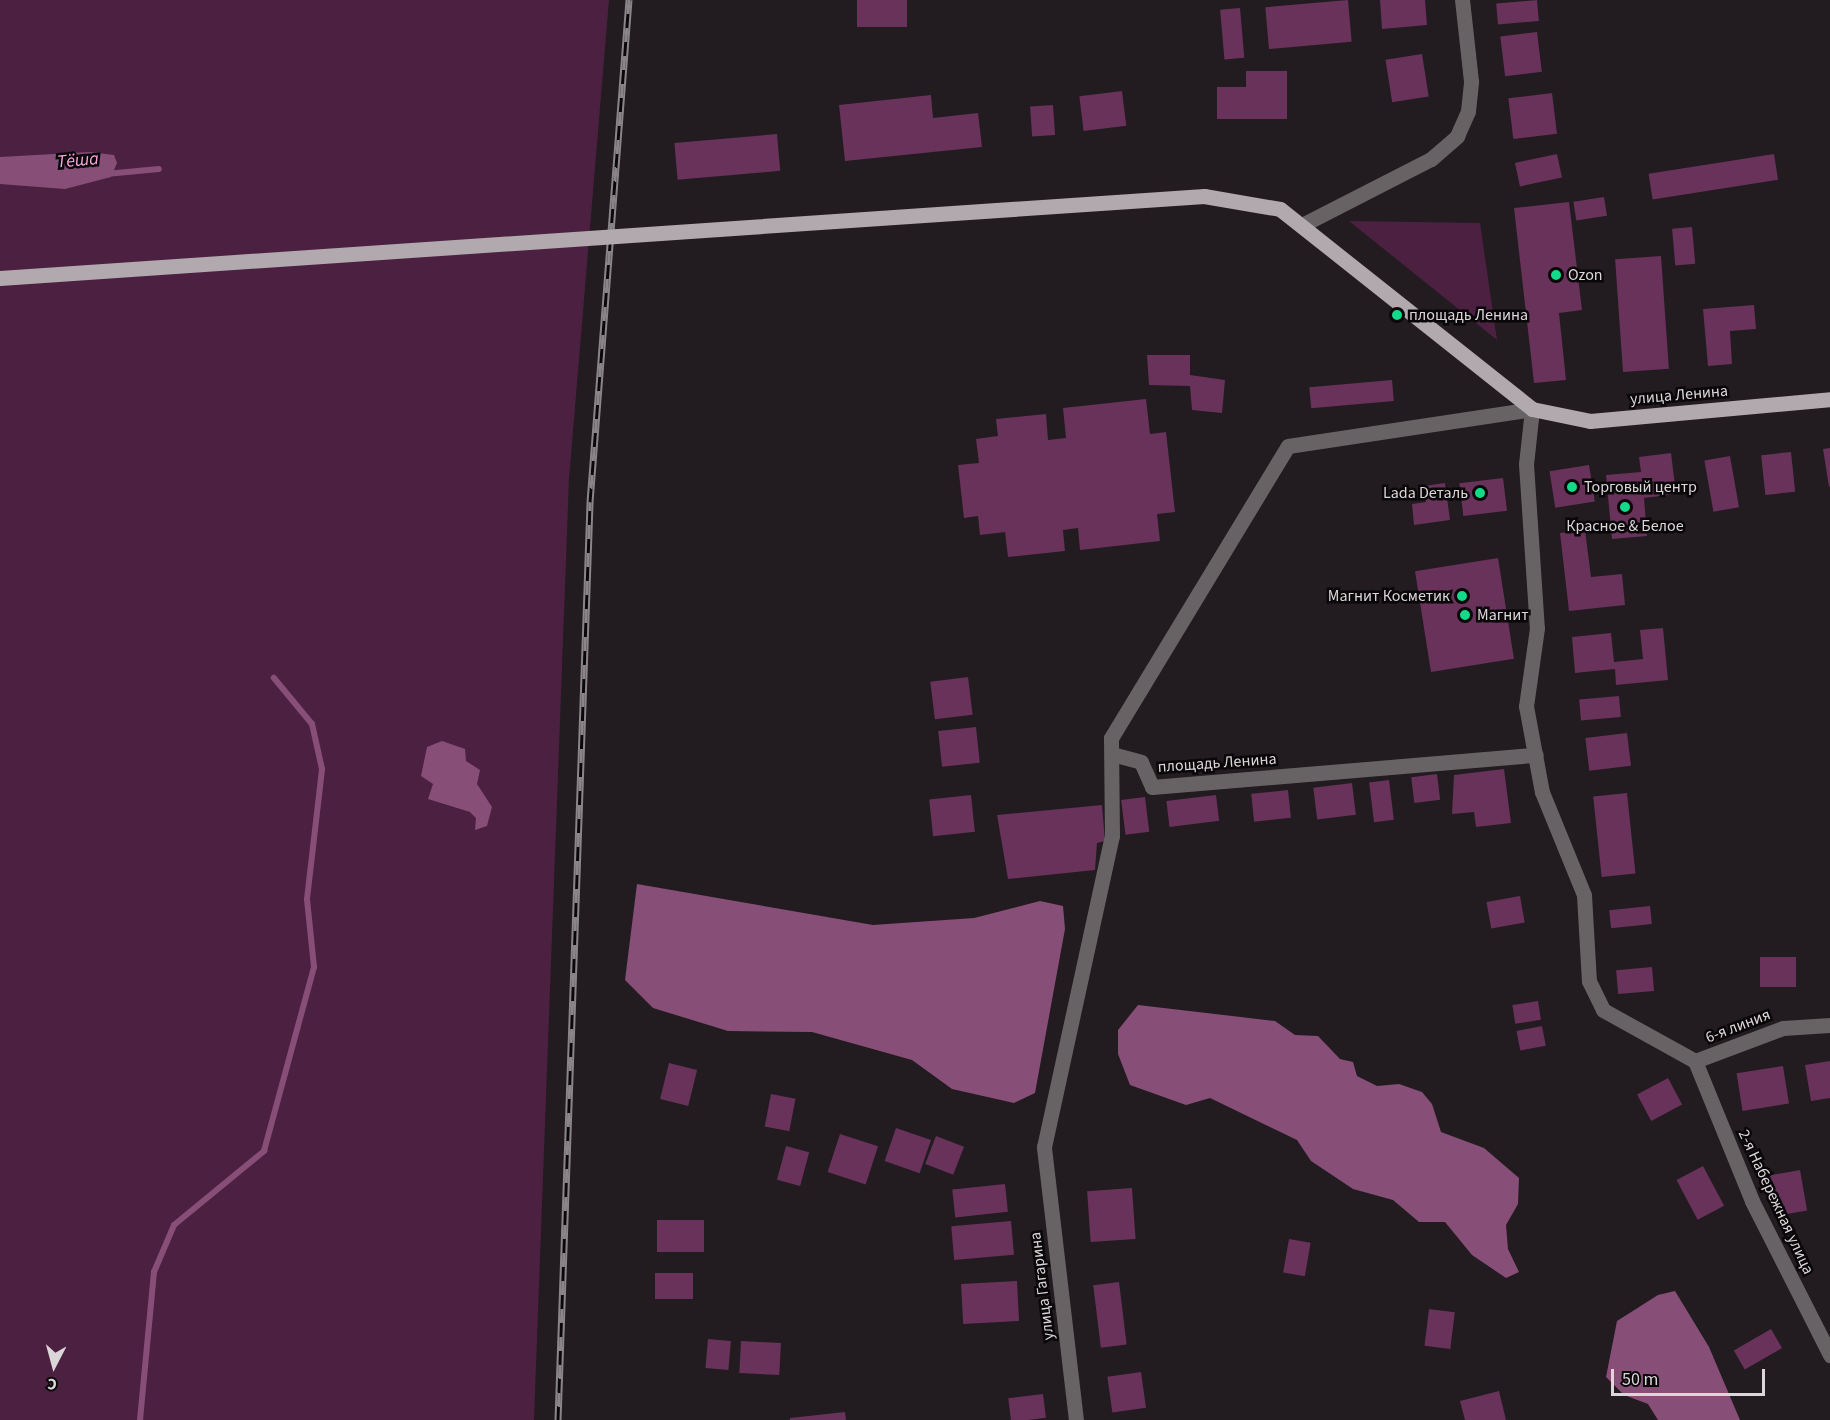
<!DOCTYPE html>
<meta charset="utf-8">
<style>
body{margin:0}
#map{position:relative;width:1830px;height:1420px;overflow:hidden;background:#221b20;font-family:"Source Sans 3",sans-serif}
div>[style]{position:absolute}
[style*='--x']{left:calc(var(--x)*1px);top:calc(var(--y)*1px);width:calc(var(--w)*1px);rotate:calc(var(--a)*1deg)}
.green>*{inset:0;background:#4c2041}
.water>*{inset:0;background:#874e77}
.stream>*{height:6px;margin:-3px;padding:0 3px;transform-origin:3px;border-radius:3px;background:#874e77}
.building>*{inset:0;background:#68325a;transform-origin:0 0}
.minor>*{height:15px;margin:-7.5px;padding:0 7.5px;transform-origin:7.5px;border-radius:7.5px;background:#676365}
.major>*{height:15px;margin:-7.5px;padding:0 7.5px;transform-origin:7.5px;border-radius:7.5px;background:#b1a9ae}
.rail>*{height:7px;margin-top:-3.5px;transform-origin:0;background:repeating-linear-gradient(90deg,#0a0709 0 14px,#8a8589 0 28px);box-sizing:border-box;border-block:2px solid #8a8589}
.major-bridge>*{height:15px;margin:-7.5px;padding:0 7.5px;transform-origin:7.5px;border-radius:7.5px;background:#b1a9ae}
.dots>*{width:16px;height:16px;translate:-50% -50%;box-sizing:border-box;border:3px solid #0a0709;border-radius:50%}
span{translate:-50% -50%;white-space:nowrap;text-align:center;line-height:1.15;-webkit-text-stroke:5px #0a0709;paint-order:stroke}
.poi-label{font-size:16px;color:#dbd6da}
.left{translate:0 -50%;text-align:left}
.right{translate:-100% -50%;text-align:right}
.street-label{font-size:16px;color:#dbd6da}
.water-label{font-size:18px;color:#faa6e2;font-style:italic}
.north{position:absolute;left:24px;top:1336px;width:60px;height:60px;-webkit-text-stroke:4px #0a0709;paint-order:stroke;rotate:186deg;font-size:16px;font-weight:700;line-height:24px;text-align:center;color:#dbd6da}
.north::after{content:'';display:block;margin:auto;width:21px;height:27px;background:#dbd6da;clip-path:polygon(50% 0,100% 100%,50% 72%,0 100%)}
.scale{position:absolute;left:1611px;top:1369px;width:154px;height:27px;box-sizing:border-box;border:3px solid #dbd6da;border-top:0;padding-left:8px;font-size:18px;line-height:21px;white-space:nowrap;color:#dbd6da;-webkit-text-stroke:4px #0a0709;paint-order:stroke}
</style>
<div id="map">
<div class="green">
<div style="clip-path:polygon(0 0,609px 0,569px 479px,534px 1420px,0 1420px)"></div>
<div style="clip-path:polygon(1349px 221px,1480px 223px,1497px 340px)"></div>
</div>
<div class="water">
<div style="clip-path:polygon(90px 152px,114px 155px,117px 163px,111px 177px,65px 189px,0 184px,0 157px)"></div>
<div style="clip-path:polygon(442px 741px,465px 749px,466px 761px,480px 770px,477px 784px,492px 807px,487px 826px,475px 830px,476px 818px,470px 812px,428px 799px,433px 784px,421px 776px,427px 747px)"></div>
<div style="clip-path:polygon(637px 884px,873px 925px,974px 918px,1040px 901px,1063px 906px,1065px 929px,1035px 1093px,1014px 1103px,952px 1089px,912px 1060px,812px 1032px,728px 1031px,653px 1008px,625px 980px)"></div>
<div style="clip-path:polygon(1138px 1005px,1275px 1021px,1295px 1035px,1318px 1036px,1340px 1059px,1353px 1062px,1357px 1076px,1377px 1086px,1399px 1084px,1422px 1092px,1432px 1104px,1441px 1132px,1484px 1148px,1519px 1178px,1518px 1204px,1506px 1225px,1508px 1249px,1519px 1272px,1506px 1278px,1472px 1255px,1445px 1222px,1419px 1222px,1393px 1200px,1353px 1189px,1311px 1161px,1297px 1140px,1210px 1098px,1186px 1105px,1130px 1085px,1118px 1054px,1118px 1030px)"></div>
<div style="clip-path:polygon(1675px 1291px,1709px 1347px,1740px 1420px,1658px 1420px,1648px 1404px,1624px 1395px,1606px 1377px,1617px 1321px,1658px 1295px)"></div>
</div>
<div class="stream">
<div style="--x:106;--y:174;--w:53;--a:-5.4"></div>
<div style="--x:140;--y:1420;--w:149;--a:-84.6"></div>
<div style="--x:154;--y:1272;--w:51;--a:-66.9"></div>
<div style="--x:174;--y:1225;--w:117;--a:-39.4"></div>
<div style="--x:264;--y:1151;--w:191;--a:-74.8"></div>
<div style="--x:314;--y:967;--w:68;--a:-95.9"></div>
<div style="--x:307;--y:899;--w:131;--a:-83.4"></div>
<div style="--x:322;--y:769;--w:46;--a:-102.5"></div>
<div style="--x:312;--y:724;--w:60;--a:-129.6"></div>
</div>
<div class="building">
<div style="left:857px;top:0;width:50px;height:27px"></div>
<div style="left:1348px;top:0;width:42px;height:83px;rotate:85deg"></div>
<div style="clip-path:polygon(1380px 0,1425px 0,1427px 25px,1382px 29px)"></div>
<div style="left:1537px;top:0;width:21px;height:41px;rotate:85deg"></div>
<div style="left:1240px;top:8px;width:50px;height:20px;rotate:85deg"></div>
<div style="left:1537px;top:32px;width:40px;height:37px;rotate:83deg"></div>
<div style="left:1422px;top:54px;width:43px;height:37px;rotate:81deg"></div>
<div style="clip-path:polygon(1246px 71px,1287px 71px,1287px 119px,1217px 119px,1217px 87px,1246px 87px)"></div>
<div style="left:1122px;top:91px;width:35px;height:43px;rotate:83deg"></div>
<div style="left:1552px;top:93px;width:41px;height:44px;rotate:83deg"></div>
<div style="clip-path:polygon(931px 95px,933px 118px,978px 113px,982px 147px,845px 161px,839px 105px)"></div>
<div style="left:1053px;top:105px;width:30px;height:23px;rotate:86deg"></div>
<div style="left:777px;top:134px;width:37px;height:103px;rotate:85deg"></div>
<div style="left:1557px;top:154px;width:24px;height:43px;rotate:78deg"></div>
<div style="left:1774px;top:154px;width:26px;height:127px;rotate:81deg"></div>
<div style="left:1604px;top:197px;width:19px;height:31px;rotate:81deg"></div>
<div style="clip-path:polygon(1569px 202px,1582px 310px,1559px 313px,1566px 380px,1534px 383px,1514px 208px)"></div>
<div style="left:1692px;top:227px;width:37px;height:20px;rotate:85deg"></div>
<div style="left:1661px;top:256px;width:113px;height:46px;rotate:86deg"></div>
<div style="clip-path:polygon(1754px 305px,1756px 329px,1730px 331px,1732px 364px,1708px 366px,1703px 309px)"></div>
<div style="clip-path:polygon(1147px 355px,1190px 355px,1190px 375px,1225px 380px,1222px 413px,1192px 410px,1190px 386px,1149px 385px)"></div>
<div style="left:1392px;top:380px;width:21px;height:83px;rotate:85deg"></div>
<div style="clip-path:polygon(1146px 399px,1150px 434px,1166px 432px,1175px 512px,1157px 514px,1160px 541px,1080px 550px,1078px 528px,1063px 530px,1065px 551px,1008px 557px,1005px 532px,980px 535px,978px 516px,964px 518px,958px 465px,979px 463px,976px 439px,998px 436px,996px 419px,1046px 414px,1048px 440px,1066px 438px,1063px 408px)"></div>
<div style="clip-path:polygon(1830px 448px,1830px 486px,1829px 487px,1823px 449px)"></div>
<div style="left:1791px;top:452px;width:40px;height:30px;rotate:84deg"></div>
<div style="clip-path:polygon(1671px 453px,1676px 494px,1644px 498px,1647px 536px,1612px 539px,1606px 475px,1641px 472px,1639px 457px)"></div>
<div style="left:1730px;top:456px;width:52px;height:26px;rotate:80deg"></div>
<div style="left:1589px;top:465px;width:37px;height:40px;rotate:81deg"></div>
<div style="left:1503px;top:478px;width:33px;height:44px;rotate:83deg"></div>
<div style="clip-path:polygon(1445px 483px,1450px 520px,1414px 525px,1412px 504px,1426px 502px,1424px 486px)"></div>
<div style="clip-path:polygon(1585px 530px,1591px 577px,1622px 574px,1625px 605px,1569px 611px,1560px 533px)"></div>
<div style="left:1498px;top:558px;width:102px;height:84px;rotate:81deg"></div>
<div style="clip-path:polygon(1663px 628px,1668px 680px,1616px 685px,1615px 669px,1575px 673px,1572px 637px,1611px 633px,1614px 662px,1643px 659px,1640px 630px)"></div>
<div style="left:968px;top:677px;width:38px;height:38px;rotate:83deg"></div>
<div style="left:1619px;top:696px;width:21px;height:40px;rotate:85deg"></div>
<div style="left:976px;top:727px;width:36px;height:38px;rotate:84deg"></div>
<div style="left:1627px;top:733px;width:33px;height:42px;rotate:83deg"></div>
<div style="clip-path:polygon(1504px 769px,1511px 823px,1476px 827px,1474px 812px,1452px 814px,1454px 775px)"></div>
<div style="left:1437px;top:774px;width:26px;height:26px;rotate:83deg"></div>
<div style="left:1389px;top:780px;width:40px;height:20px;rotate:83deg"></div>
<div style="left:1352px;top:783px;width:32px;height:39px;rotate:83deg"></div>
<div style="left:1288px;top:790px;width:28px;height:37px;rotate:84deg"></div>
<div style="left:1627px;top:793px;width:81px;height:34px;rotate:84deg"></div>
<div style="left:971px;top:795px;width:37px;height:42px;rotate:84deg"></div>
<div style="left:1216px;top:795px;width:26px;height:50px;rotate:83deg"></div>
<div style="left:1145px;top:797px;width:35px;height:24px;rotate:83deg"></div>
<div style="clip-path:polygon(1102px 805px,1105px 841px,1097px 843px,1095px 870px,1008px 879px,997px 815px)"></div>
<div style="left:1520px;top:896px;width:27px;height:34px;rotate:80deg"></div>
<div style="left:1650px;top:906px;width:18px;height:41px;rotate:84deg"></div>
<div style="left:1760px;top:957px;width:36px;height:30px"></div>
<div style="left:1652px;top:967px;width:24px;height:36px;rotate:85deg"></div>
<div style="left:1538px;top:1001px;width:19px;height:26px;rotate:81deg"></div>
<div style="left:1542px;top:1026px;width:20px;height:26px;rotate:79deg"></div>
<div style="clip-path:polygon(1830px 1061px,1830px 1098px,1811px 1101px,1805px 1065px)"></div>
<div style="left:669px;top:1063px;width:29px;height:37px;rotate:14deg"></div>
<div style="left:1783px;top:1066px;width:38px;height:47px;rotate:81deg"></div>
<div style="left:1668px;top:1078px;width:30px;height:35px;rotate:62deg"></div>
<div style="left:771px;top:1094px;width:25px;height:33px;rotate:11deg"></div>
<div style="left:896px;top:1128px;width:37px;height:35px;rotate:19deg"></div>
<div style="left:840px;top:1134px;width:40px;height:40px;rotate:18deg"></div>
<div style="left:936px;top:1136px;width:30px;height:30px;rotate:21deg"></div>
<div style="left:786px;top:1146px;width:24px;height:35px;rotate:15deg"></div>
<div style="left:1703px;top:1166px;width:45px;height:30px;rotate:62deg"></div>
<div style="left:1800px;top:1170px;width:41px;height:32px;rotate:80deg"></div>
<div style="left:1005px;top:1184px;width:28px;height:53px;rotate:84deg"></div>
<div style="left:1132px;top:1188px;width:51px;height:45px;rotate:86deg"></div>
<div style="left:704px;top:1220px;width:32px;height:47px;rotate:90deg"></div>
<div style="left:1011px;top:1221px;width:34px;height:60px;rotate:85deg"></div>
<div style="left:1289px;top:1239px;width:22px;height:34px;rotate:10deg"></div>
<div style="left:655px;top:1273px;width:38px;height:26px"></div>
<div style="left:1017px;top:1281px;width:40px;height:56px;rotate:87deg"></div>
<div style="left:1119px;top:1282px;width:63px;height:26px;rotate:83deg"></div>
<div style="left:1429px;top:1309px;width:26px;height:37px;rotate:7deg"></div>
<div style="left:1771px;top:1329px;width:22px;height:43px;rotate:60deg"></div>
<div style="left:708px;top:1339px;width:23px;height:29px;rotate:5deg"></div>
<div style="left:741px;top:1341px;width:40px;height:32px;rotate:3deg"></div>
<div style="left:1141px;top:1372px;width:36px;height:34px;rotate:82deg"></div>
<div style="clip-path:polygon(1499px 1391px,1506px 1420px,1465px 1420px,1460px 1401px)"></div>
<div style="left:1043px;top:1394px;width:24px;height:35px;rotate:83deg"></div>
<div style="clip-path:polygon(845px 1412px,846px 1420px,790px 1420px,790px 1418px)"></div>
</div>
<div class="minor">
<div style="--x:1302;--y:225;--w:145;--a:-27.1"></div>
<div style="--x:1431;--y:159;--w:35;--a:-41"></div>
<div style="--x:1457;--y:136;--w:27;--a:-66"></div>
<div style="--x:1468;--y:111;--w:30;--a:-84"></div>
<div style="--x:1471;--y:81;--w:81;--a:-96.3"></div>
<div style="--x:1112;--y:754;--w:30;--a:15"></div>
<div style="--x:1141;--y:762;--w:27;--a:66"></div>
<div style="--x:1152;--y:787;--w:385;--a:-4.8"></div>
<div style="--x:1695;--y:1061;--w:151;--a:67.8"></div>
<div style="--x:1752;--y:1201;--w:173;--a:63.1"></div>
<div style="--x:1695;--y:1061;--w:94;--a:-20.6"></div>
<div style="--x:1783;--y:1028;--w:47;--a:-3.7"></div>
<div style="--x:1076;--y:1420;--w:275;--a:-96.7"></div>
<div style="--x:1044;--y:1147;--w:318;--a:-77.7"></div>
<div style="--x:1112;--y:836;--w:98;--a:-90.6"></div>
<div style="--x:1111;--y:738;--w:341;--a:-58.8"></div>
<div style="--x:1288;--y:446;--w:247;--a:-8.6"></div>
<div style="--x:1532;--y:409;--w:55;--a:96.2"></div>
<div style="--x:1526;--y:464;--w:164;--a:86.2"></div>
<div style="--x:1537;--y:628;--w:79;--a:98"></div>
<div style="--x:1526;--y:706;--w:87;--a:79.5"></div>
<div style="--x:1542;--y:792;--w:111;--a:67.8"></div>
<div style="--x:1584;--y:895;--w:86;--a:86.7"></div>
<div style="--x:1589;--y:981;--w:32;--a:64"></div>
<div style="--x:1603;--y:1010;--w:105;--a:29"></div>
</div>
<div class="major">
<div style="--x:1204;--y:196;--w:77;--a:9.7"></div>
<div style="--x:1280;--y:209;--w:322;--a:38.4"></div>
<div style="--x:1532;--y:409;--w:59;--a:11.7"></div>
<div style="--x:1590;--y:421;--w:241;--a:-5.2"></div>
</div>
<div class="rail">
<div style="--x:558;--y:1420;--w:919;--a:-88"></div>
<div style="--x:590;--y:502;--w:504;--a:-85.56"></div>
</div>
<div class="major-bridge">
<div style="--x:0;--y:278;--w:1207;--a:-3.9"></div>
</div>
<div class="dots">
<div style="left:1556px;top:275px;background:#13d98a"></div>
<div style="left:1397px;top:315px;background:#13d98a"></div>
<div style="left:1572px;top:487px;background:#13d98a"></div>
<div style="left:1480px;top:493px;background:#13d98a"></div>
<div style="left:1625px;top:507px;background:#13d98a"></div>
<div style="left:1462px;top:596px;background:#13d98a"></div>
<div style="left:1465px;top:615px;background:#13d98a"></div>
</div>
<div class="poi-label">
<span class="left" style="left:1568px;top:275px">Ozon</span>
<span class="left" style="left:1409px;top:315px">площадь Ленина</span>
<span class="left" style="left:1584px;top:487px">Торговый центр</span>
<span class="right" style="left:1468px;top:493px">Lada Dеталь</span>
<span style="left:1625px;top:526px">Красное &amp; Белое</span>
<span class="right" style="left:1450px;top:596px">Магнит Косметик</span>
<span class="left" style="left:1477px;top:615px">Магнит</span>
</div>
<div class="street-label">
<span style="left:1679px;top:395px;rotate:-5deg">улица Ленина</span>
<span style="left:1217px;top:763px;rotate:-4deg">площадь Ленина</span>
<span style="left:1738px;top:1026px;rotate:-21deg">6-я линия</span>
<span style="left:1776px;top:1202px;rotate:65deg">2-я Набережная улица</span>
<span style="left:1042px;top:1286px;rotate:-97deg">улица Гагарина</span>
</div>
<div class="water-label">
<span style="left:78px;top:161px;rotate:-5deg">Тёша</span>
</div>
<div class="north">С</div>
<div class="scale">50 m</div>
</div>
